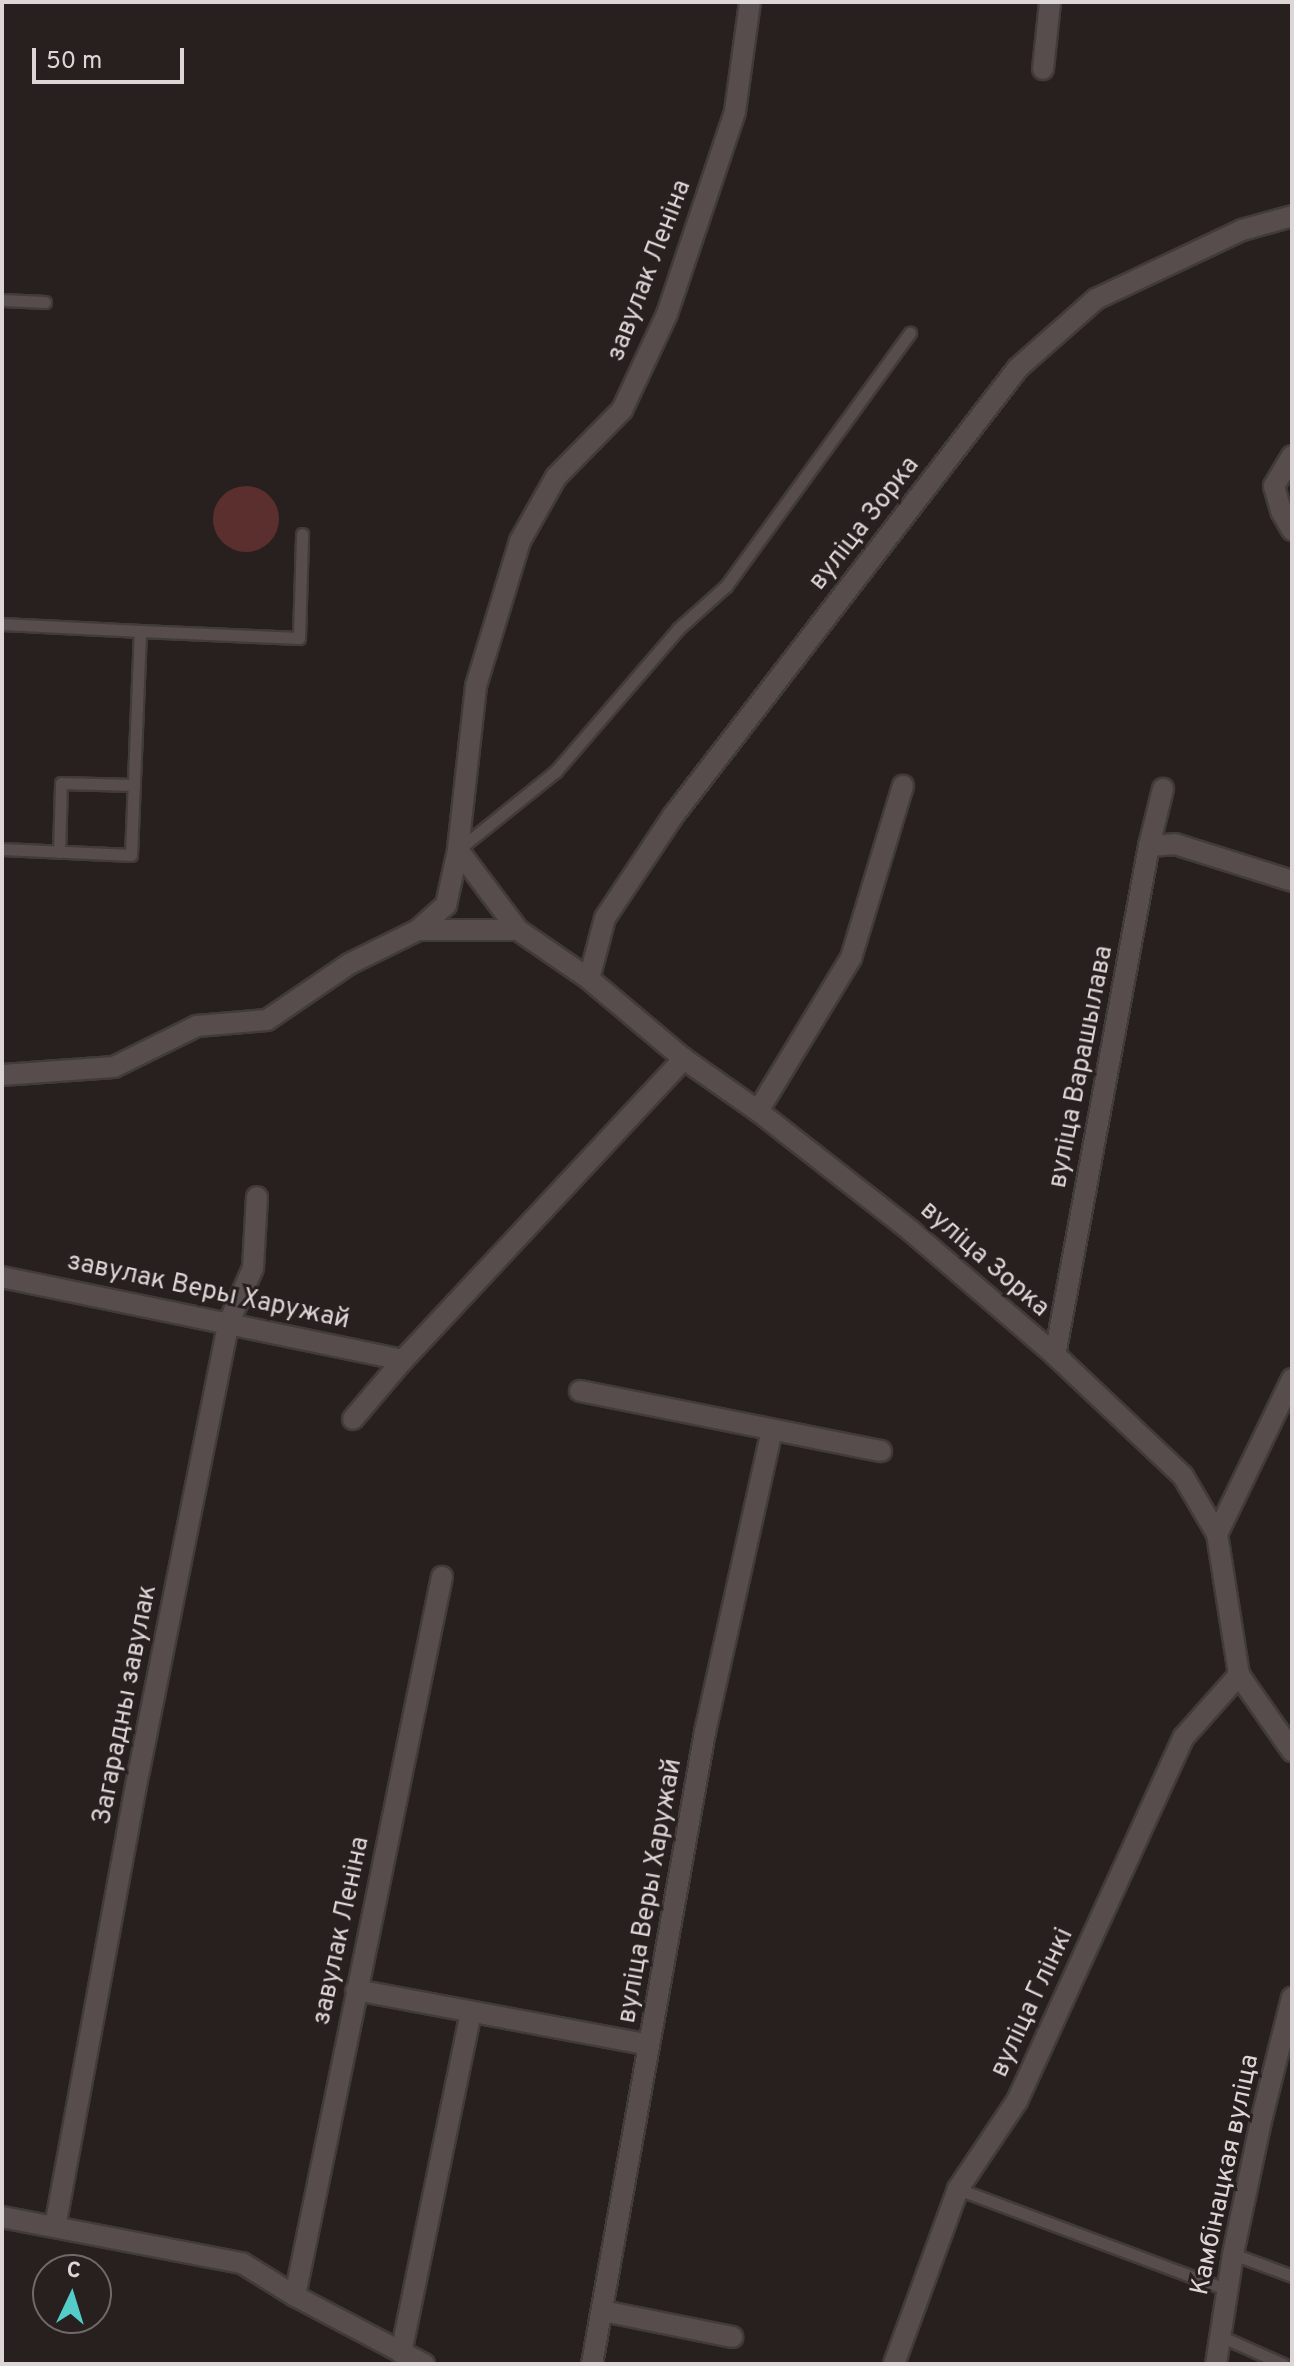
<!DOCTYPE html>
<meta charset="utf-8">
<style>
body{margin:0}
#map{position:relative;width:1294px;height:2366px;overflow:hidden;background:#28201f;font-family:Overpass,sans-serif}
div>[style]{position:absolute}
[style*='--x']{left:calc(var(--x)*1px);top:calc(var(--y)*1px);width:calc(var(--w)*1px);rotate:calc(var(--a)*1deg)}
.green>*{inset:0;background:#5b2f2d}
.round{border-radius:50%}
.roads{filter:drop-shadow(2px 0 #413b3a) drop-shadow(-2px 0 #413b3a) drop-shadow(0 2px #413b3a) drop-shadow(0 -2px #413b3a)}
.service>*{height:11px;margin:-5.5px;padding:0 5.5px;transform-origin:5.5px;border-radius:5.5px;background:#564d4c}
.minor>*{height:20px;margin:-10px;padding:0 10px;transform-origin:10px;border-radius:10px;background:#564d4c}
.tertiary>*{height:20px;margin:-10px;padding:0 10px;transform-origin:10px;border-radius:10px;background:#564d4c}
span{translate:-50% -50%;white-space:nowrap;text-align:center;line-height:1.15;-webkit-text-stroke:6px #28201f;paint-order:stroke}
.street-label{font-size:26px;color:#dcd6d6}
.frame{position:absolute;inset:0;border:4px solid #dcd6d6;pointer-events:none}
.north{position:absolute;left:32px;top:2254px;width:80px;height:80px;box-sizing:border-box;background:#28201f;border:2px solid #706968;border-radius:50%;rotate:4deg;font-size:22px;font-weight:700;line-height:32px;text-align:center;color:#dcd6d6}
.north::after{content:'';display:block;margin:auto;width:28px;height:36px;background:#54cdc8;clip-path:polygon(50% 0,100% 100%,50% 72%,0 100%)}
.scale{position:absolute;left:32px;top:48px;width:152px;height:36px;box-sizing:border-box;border:4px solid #dcd6d6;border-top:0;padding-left:10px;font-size:24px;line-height:28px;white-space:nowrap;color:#dcd6d6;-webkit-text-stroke:6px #28201f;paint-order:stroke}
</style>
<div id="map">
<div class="green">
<div class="round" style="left:213px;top:486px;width:66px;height:66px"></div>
</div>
<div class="roads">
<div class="service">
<div style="--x:2;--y:300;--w:43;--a:2.7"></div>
<div style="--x:2;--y:624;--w:138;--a:2.9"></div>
<div style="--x:140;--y:631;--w:224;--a:92.3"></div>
<div style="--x:131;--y:855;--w:129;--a:-177.3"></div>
<div style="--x:140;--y:631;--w:159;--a:2.5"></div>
<div style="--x:299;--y:638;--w:104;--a:-88.3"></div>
<div style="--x:459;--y:849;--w:124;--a:-38.8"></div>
<div style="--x:556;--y:771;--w:187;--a:-49.3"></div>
<div style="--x:678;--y:629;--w:64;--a:-41.9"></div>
<div style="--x:726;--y:586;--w:313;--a:-54"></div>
<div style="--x:59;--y:852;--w:69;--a:-88.3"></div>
<div style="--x:61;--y:783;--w:73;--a:1.6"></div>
<div style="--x:958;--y:2189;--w:288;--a:20.5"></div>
<div style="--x:1233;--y:2254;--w:63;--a:20.4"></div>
<div style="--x:1220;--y:2336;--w:69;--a:24"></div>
</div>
<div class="minor">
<div style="--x:750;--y:2;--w:111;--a:97.8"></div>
<div style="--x:735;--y:112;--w:213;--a:108.6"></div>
<div style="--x:667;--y:314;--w:106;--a:115.1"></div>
<div style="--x:622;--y:410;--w:94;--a:134.6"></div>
<div style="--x:556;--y:477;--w:73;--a:119.4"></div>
<div style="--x:520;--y:541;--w:152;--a:106.9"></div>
<div style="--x:476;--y:686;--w:165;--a:96.3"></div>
<div style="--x:458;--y:850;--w:100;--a:53.1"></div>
<div style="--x:518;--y:930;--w:86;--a:34.6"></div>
<div style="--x:589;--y:979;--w:124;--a:40.1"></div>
<div style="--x:684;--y:1059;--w:90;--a:35.1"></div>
<div style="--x:758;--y:1111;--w:194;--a:38.1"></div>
<div style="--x:911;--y:1231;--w:190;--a:40.7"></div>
<div style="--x:1055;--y:1355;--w:176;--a:43.4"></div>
<div style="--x:1183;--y:1476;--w:67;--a:59.6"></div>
<div style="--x:1043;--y:69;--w:67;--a:-84"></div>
<div style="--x:1292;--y:456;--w:35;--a:121"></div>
<div style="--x:1274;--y:486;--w:26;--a:74"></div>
<div style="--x:1281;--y:511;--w:22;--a:60"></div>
<div style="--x:1149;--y:846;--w:26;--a:-4"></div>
<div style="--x:1175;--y:844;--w:123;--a:17.5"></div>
<div style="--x:418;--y:930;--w:38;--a:-42"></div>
<div style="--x:446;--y:905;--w:56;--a:-77.7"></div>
<div style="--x:589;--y:979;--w:63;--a:-75.3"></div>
<div style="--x:605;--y:918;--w:123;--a:-56.3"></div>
<div style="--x:673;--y:816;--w:565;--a:-52.4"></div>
<div style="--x:1018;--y:368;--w:104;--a:-41.5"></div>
<div style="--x:1096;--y:299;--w:161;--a:-25.3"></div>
<div style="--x:1242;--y:230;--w:52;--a:-15.6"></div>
<div style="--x:2;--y:1075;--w:112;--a:-4.1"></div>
<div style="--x:114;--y:1067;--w:93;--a:-26.3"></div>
<div style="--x:197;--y:1026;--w:70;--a:-4.9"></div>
<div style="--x:267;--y:1020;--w:99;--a:-34.3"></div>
<div style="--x:349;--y:964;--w:77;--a:-26.2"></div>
<div style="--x:418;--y:930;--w:100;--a:0"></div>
<div style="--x:758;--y:1111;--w:179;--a:-58.7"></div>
<div style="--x:851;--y:958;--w:180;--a:-73.2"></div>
<div style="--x:2;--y:1277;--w:409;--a:11.7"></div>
<div style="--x:1055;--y:1355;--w:518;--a:-79.54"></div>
<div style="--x:1149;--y:846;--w:59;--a:-76.2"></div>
<div style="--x:1292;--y:1379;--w:172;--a:115.8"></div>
<div style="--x:1217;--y:1534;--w:143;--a:81.1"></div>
<div style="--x:1239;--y:1675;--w:93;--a:55.1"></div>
<div style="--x:580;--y:1391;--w:307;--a:11.3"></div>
<div style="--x:353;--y:1419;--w:77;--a:-49.7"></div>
<div style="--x:403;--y:1360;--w:412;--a:-47"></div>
<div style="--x:356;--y:1990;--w:298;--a:10.6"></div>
<div style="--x:2;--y:2217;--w:244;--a:10.9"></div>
<div style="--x:242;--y:2263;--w:62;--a:31.9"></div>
<div style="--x:295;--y:2296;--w:146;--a:27.8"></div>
<div style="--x:55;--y:2227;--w:464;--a:-79.6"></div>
<div style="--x:139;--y:1771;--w:458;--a:-78.7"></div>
<div style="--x:229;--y:1322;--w:59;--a:-66"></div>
<div style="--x:253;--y:1268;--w:71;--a:-86.8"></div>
<div style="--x:295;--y:2296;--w:734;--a:-78.45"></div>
<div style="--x:603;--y:2311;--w:132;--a:11.4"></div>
<div style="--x:401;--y:2353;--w:348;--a:-78.4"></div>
<div style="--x:592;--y:2364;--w:642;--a:-79.86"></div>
<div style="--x:705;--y:1732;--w:309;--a:-77.5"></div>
<div style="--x:894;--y:2364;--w:186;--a:-69.9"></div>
<div style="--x:958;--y:2189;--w:106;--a:-56.2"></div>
<div style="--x:1017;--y:2101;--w:400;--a:-65.4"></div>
<div style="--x:1184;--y:1737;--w:83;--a:-48.4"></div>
</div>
<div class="tertiary">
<div style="--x:1216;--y:2364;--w:111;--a:-81.2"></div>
<div style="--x:1233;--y:2254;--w:136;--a:-78.1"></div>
<div style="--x:1261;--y:2121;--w:127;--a:-75.9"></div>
</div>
</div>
<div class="street-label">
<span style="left:650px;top:271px;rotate:-69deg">завулак Леніна</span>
<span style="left:865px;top:524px;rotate:-52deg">вуліца Зорка</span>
<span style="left:1082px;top:1067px;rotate:-79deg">вуліца Варашылава</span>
<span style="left:984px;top:1260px;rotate:41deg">вуліца Зорка</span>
<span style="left:208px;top:1292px;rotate:12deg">завулак Веры Харужай</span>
<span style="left:126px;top:1705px;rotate:-79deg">Загарадны завулак</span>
<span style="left:651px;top:1891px;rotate:-80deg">вуліца Веры Харужай</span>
<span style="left:342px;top:1931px;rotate:-78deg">завулак Леніна</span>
<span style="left:1033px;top:2003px;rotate:-65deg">вуліца Глінкі</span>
<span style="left:1226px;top:2175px;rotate:-78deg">Камбінацкая вуліца</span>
</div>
<div class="frame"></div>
<div class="north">С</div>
<div class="scale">50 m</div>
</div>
